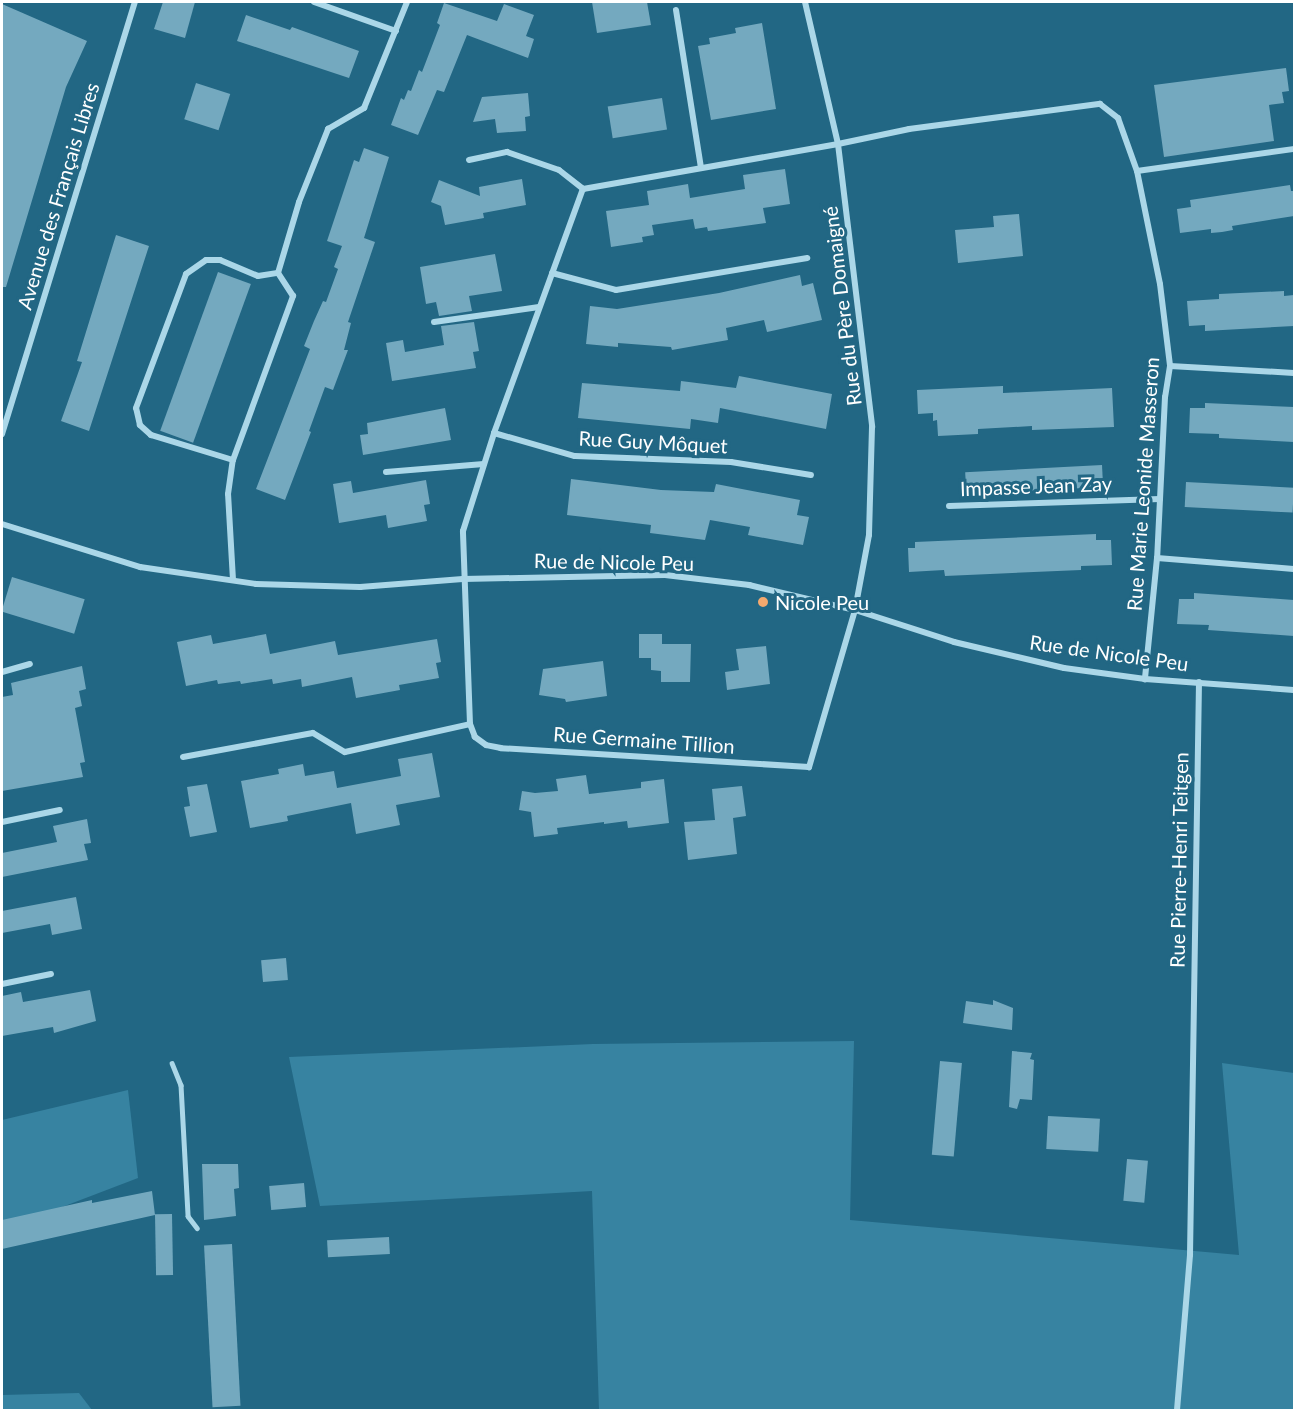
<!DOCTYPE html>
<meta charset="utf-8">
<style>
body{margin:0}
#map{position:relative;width:1296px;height:1412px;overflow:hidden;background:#226784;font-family:Lato,sans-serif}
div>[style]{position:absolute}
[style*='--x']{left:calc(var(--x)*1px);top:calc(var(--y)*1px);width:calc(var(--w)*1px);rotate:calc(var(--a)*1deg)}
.green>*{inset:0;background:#3783a1}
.building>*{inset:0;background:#74a9bf;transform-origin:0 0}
.service>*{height:4.5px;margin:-2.25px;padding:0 2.25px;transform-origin:2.25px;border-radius:2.25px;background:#abd7e8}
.minor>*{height:6px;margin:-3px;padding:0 3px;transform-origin:3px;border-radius:3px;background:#abd7e8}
.dots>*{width:16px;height:16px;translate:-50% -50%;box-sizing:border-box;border:3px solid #226784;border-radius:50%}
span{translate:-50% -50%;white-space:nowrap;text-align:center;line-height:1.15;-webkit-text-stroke:6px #226784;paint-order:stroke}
.street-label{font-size:20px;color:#fff}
.poi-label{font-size:20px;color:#fff}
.left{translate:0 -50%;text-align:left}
.frame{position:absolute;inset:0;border:3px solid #fff;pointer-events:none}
</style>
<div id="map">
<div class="green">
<div style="clip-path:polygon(854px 1041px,850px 1220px,1239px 1255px,1222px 1063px,1294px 1073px,1294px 1410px,599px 1410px,592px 1191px,320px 1206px,289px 1057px,593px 1044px)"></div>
<div style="clip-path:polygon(128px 1090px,138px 1178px,2px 1230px,2px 1120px)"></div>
<div style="clip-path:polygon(79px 1393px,92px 1410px,2px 1410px,2px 1395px)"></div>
</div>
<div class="building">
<div style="clip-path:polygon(163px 2px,195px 2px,185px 38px,154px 29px)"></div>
<div style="clip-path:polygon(592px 2px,647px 2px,651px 25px,597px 33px)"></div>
<div style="clip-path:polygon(444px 3px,497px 21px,504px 4px,534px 15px,526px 36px,534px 39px,528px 58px,467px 35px,444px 92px,437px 90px,418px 135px,391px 125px,401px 98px,404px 100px,408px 90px,411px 91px,419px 70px,422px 72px,440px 25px,437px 23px)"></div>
<div style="clip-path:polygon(2px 4px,87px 41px,66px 87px,6px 287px,2px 287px)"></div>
<div style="clip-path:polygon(246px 15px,290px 30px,292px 27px,359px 51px,349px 78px,237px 41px)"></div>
<div style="clip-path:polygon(762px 23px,776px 109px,711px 120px,698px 46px,710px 44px,709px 38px,736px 33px,735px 28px)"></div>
<div style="clip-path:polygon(1286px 68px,1289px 91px,1282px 92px,1284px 103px,1269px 105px,1274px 141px,1164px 157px,1154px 85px)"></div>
<div style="left:196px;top:83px;width:36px;height:38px;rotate:18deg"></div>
<div style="clip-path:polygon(528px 93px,530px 116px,525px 117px,526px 131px,497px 133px,495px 119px,473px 122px,482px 97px)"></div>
<div style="left:662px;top:98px;width:32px;height:55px;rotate:81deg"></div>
<div style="clip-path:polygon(364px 148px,389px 157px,364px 238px,375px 242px,348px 322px,351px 323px,344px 350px,348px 350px,333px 390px,325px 387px,309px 431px,311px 432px,285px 500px,256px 489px,310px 349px,304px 346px,314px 321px,323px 301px,326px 302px,338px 269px,334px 267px,342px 246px,327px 241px,354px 160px,359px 162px)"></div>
<div style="clip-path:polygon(785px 169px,790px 204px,763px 208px,766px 223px,708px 231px,707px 227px,695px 229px,693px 219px,652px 225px,654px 235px,642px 237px,643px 242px,611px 247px,606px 211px,649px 205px,647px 191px,688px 184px,690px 198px,745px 189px,743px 175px)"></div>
<div style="clip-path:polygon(522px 179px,526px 205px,483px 213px,484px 218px,445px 225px,441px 206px,431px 202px,439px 180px,480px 196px,479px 187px)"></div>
<div style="clip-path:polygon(1290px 185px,1291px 191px,1294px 191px,1294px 216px,1232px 226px,1233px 230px,1222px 232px,1211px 233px,1211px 229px,1180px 233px,1177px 209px,1191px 207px,1190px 200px)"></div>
<div style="clip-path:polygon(1019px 214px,1023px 256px,958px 263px,955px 230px,994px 227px,993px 216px)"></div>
<div style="clip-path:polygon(116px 235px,149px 246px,89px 431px,61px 421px,82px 362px,77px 361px)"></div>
<div style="clip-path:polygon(495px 254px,502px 291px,469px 296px,472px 311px,439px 316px,436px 302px,426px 304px,420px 267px)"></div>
<div style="left:218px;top:272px;width:35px;height:169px;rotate:20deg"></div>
<div style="clip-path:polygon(800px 275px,802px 286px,813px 283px,822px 320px,767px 332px,764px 320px,726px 328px,728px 340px,672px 350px,671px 347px,618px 343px,618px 347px,586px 344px,590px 306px,617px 309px,719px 293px)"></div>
<div style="clip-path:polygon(1284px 291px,1284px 296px,1294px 295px,1294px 326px,1205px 331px,1205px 325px,1189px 326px,1187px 301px,1219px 299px,1219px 294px)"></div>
<div style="clip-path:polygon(474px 322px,479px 351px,473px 352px,476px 368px,392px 381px,386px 343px,403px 340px,405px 352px,444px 345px,441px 326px)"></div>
<div style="clip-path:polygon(739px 376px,832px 394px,826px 429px,720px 408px,718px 423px,691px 419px,690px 429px,578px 418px,582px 383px,680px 391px,681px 381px,736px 388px)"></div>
<div style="clip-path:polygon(1003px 386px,1003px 393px,1112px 388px,1114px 427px,1032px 430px,1032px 426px,978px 429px,978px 434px,938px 436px,937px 420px,933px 421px,933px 413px,918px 414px,917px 390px)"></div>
<div style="clip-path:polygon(1205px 403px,1294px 407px,1294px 442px,1219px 438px,1219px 434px,1189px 433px,1190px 408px,1205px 408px)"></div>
<div style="clip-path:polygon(445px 408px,451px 440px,363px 455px,360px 435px,368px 434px,367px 423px)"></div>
<div style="left:1102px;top:465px;width:22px;height:137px;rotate:87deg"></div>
<div style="clip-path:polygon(571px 479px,661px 490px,714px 492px,716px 484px,800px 500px,797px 515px,809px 517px,803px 545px,748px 535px,750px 527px,710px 520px,705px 540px,650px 533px,651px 525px,567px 515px)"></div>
<div style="clip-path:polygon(426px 480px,430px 504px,424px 505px,427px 521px,388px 528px,386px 515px,339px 523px,333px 484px,351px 481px,353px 493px)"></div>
<div style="left:1186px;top:482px;width:108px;height:25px;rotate:3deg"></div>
<div style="clip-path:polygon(1096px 534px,1096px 540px,1111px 540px,1112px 565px,1081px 566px,1081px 570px,945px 576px,944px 570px,909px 572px,908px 548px,915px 548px,915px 542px)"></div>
<div style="left:12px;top:577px;width:76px;height:36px;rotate:17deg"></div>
<div style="clip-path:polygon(1194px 593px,1294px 600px,1294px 636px,1208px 630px,1209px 625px,1177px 624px,1179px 599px,1194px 599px)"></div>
<div style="clip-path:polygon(266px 634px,270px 654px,335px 641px,338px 655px,437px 639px,441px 662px,436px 663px,439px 678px,399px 685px,400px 690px,356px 698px,352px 677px,302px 687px,301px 679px,273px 684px,272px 679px,241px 684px,240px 681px,218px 684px,217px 680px,186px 686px,177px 642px,211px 635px,213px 644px)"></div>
<div style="clip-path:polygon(639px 634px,662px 634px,662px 644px,691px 644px,690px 682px,661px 682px,661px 671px,651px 670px,651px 658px,639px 658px)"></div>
<div style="clip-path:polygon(766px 646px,770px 684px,727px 690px,725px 672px,739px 670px,736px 649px)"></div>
<div style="clip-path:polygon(603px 661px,607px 696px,566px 702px,565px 699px,539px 695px,543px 669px)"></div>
<div style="clip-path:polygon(82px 666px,86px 689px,79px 691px,82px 706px,75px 708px,85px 762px,80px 763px,83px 777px,2px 791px,2px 697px,13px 695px,11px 683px)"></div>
<div style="clip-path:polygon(432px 753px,440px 797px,396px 805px,400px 825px,356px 834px,351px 803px,287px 816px,288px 821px,250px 828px,241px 781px,279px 774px,278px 769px,303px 764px,305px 776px,334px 771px,337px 788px,401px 776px,398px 759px)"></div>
<div style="clip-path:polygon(586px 775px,589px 794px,641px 788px,641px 782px,664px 779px,669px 823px,628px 828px,627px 821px,604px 824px,604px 822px,557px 828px,558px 834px,534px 837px,531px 812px,519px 810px,522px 791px,535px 793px,558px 791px,556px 779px)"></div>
<div style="clip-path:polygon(207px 784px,217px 832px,190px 837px,184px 807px,190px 806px,187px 787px)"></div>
<div style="clip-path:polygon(742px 786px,746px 816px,733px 818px,737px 854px,688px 860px,684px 822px,715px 820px,712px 789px)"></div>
<div style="clip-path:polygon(87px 819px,91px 843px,84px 844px,88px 860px,2px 877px,2px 853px,57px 842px,53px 826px)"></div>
<div style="clip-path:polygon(76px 897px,82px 929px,52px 935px,50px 924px,2px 933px,2px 911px)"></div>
<div style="left:286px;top:958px;width:22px;height:25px;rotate:85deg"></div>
<div style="clip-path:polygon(90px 990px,96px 1021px,54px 1033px,53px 1027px,2px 1036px,2px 996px,21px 992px,23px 1002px)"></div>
<div style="clip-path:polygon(993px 1000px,1013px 1008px,1012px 1030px,963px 1023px,966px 1001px,993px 1005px)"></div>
<div style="clip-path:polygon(1012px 1051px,1032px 1053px,1030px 1059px,1034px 1060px,1032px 1100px,1020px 1099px,1017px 1109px,1009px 1107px)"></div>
<div style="left:940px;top:1061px;width:22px;height:94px;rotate:5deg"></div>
<div style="left:1048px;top:1116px;width:52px;height:33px;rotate:3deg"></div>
<div style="left:1127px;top:1159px;width:21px;height:42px;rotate:5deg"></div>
<div style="clip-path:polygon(202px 1164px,238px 1164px,239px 1188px,234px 1189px,236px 1216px,204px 1220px)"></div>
<div style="left:304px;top:1183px;width:24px;height:35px;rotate:85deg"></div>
<div style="clip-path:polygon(152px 1191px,155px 1215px,2px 1249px,2px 1220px,92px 1200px,92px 1203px)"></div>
<div style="left:172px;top:1214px;width:61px;height:17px;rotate:89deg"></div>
<div style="left:389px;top:1237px;width:17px;height:62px;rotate:87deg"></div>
<div style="left:232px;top:1244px;width:162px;height:28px;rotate:87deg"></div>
</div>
<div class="service">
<div style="--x:172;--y:1063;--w:24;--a:68"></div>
<div style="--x:181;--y:1085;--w:131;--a:86.9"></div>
<div style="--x:188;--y:1216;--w:15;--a:53"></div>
</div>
<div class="minor">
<div style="--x:314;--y:2;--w:87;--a:19.5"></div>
<div style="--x:805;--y:2;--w:146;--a:76.9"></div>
<div style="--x:838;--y:144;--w:285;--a:83.1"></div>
<div style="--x:872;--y:427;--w:108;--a:91.6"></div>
<div style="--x:869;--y:535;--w:76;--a:100.6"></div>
<div style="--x:855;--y:610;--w:164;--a:106.3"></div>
<div style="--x:809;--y:767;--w:309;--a:-176.5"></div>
<div style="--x:501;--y:748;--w:15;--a:-169"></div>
<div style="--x:486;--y:745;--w:14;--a:-144"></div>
<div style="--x:475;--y:737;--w:14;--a:-111"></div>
<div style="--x:470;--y:724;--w:193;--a:-92.1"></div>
<div style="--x:463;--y:531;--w:103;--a:-72.4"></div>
<div style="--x:494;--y:433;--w:260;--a:-70"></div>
<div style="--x:583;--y:189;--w:259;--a:-10"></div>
<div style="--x:838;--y:144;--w:73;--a:-11.9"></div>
<div style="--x:909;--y:129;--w:193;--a:-7.5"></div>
<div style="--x:1100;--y:104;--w:23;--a:38"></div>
<div style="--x:1118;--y:118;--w:56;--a:70.3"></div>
<div style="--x:1137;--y:171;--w:115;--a:78.5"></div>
<div style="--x:1160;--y:284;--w:83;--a:83"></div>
<div style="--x:1170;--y:366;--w:31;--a:99"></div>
<div style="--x:1165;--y:397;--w:161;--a:92.8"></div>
<div style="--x:1157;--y:558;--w:122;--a:95.7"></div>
<div style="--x:676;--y:10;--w:159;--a:81"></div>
<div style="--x:469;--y:160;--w:39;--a:-12"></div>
<div style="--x:507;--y:152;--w:55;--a:19.1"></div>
<div style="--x:559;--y:170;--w:31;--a:38"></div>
<div style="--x:1137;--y:171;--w:159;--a:-8"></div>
<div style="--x:552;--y:273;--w:66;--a:14.9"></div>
<div style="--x:616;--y:290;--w:194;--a:-9.5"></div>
<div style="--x:434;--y:322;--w:106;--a:-8.1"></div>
<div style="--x:1170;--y:366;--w:124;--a:3.2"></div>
<div style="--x:494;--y:433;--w:84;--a:15.9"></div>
<div style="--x:575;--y:456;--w:156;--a:2.2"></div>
<div style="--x:731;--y:462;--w:81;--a:9.2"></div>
<div style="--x:2;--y:434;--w:452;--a:-72.9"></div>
<div style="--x:233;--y:460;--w:86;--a:-163"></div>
<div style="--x:151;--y:435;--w:15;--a:-138"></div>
<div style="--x:140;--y:425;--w:17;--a:-103"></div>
<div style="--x:136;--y:408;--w:143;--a:-69.5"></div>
<div style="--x:186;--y:274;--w:24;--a:-35"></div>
<div style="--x:206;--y:260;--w:14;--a:0"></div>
<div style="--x:220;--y:260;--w:41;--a:22.8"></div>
<div style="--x:258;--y:276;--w:20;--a:-9"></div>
<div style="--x:386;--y:472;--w:98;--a:-4.7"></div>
<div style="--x:949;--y:506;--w:211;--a:-1.9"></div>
<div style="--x:2;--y:524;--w:145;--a:17.3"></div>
<div style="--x:140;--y:567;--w:117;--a:8.3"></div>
<div style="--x:256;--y:584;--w:104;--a:1.7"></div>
<div style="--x:360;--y:587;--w:103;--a:-4.4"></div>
<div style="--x:463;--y:579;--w:202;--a:-1.1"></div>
<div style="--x:665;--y:575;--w:85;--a:6.8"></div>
<div style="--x:749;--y:585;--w:109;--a:13.3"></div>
<div style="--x:855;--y:610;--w:104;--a:17.9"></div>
<div style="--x:954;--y:642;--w:113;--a:13.3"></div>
<div style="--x:1064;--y:668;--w:82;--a:7.7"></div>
<div style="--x:1145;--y:679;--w:149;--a:4.2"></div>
<div style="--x:1157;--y:558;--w:137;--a:4.6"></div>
<div style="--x:233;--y:580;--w:86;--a:-93.3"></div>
<div style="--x:228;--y:494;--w:34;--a:-82"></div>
<div style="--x:233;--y:460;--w:175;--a:-69.9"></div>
<div style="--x:293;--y:296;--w:27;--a:-123"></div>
<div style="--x:278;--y:273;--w:74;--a:-73.5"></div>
<div style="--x:299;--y:202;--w:79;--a:-68.3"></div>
<div style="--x:328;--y:129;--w:42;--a:-30.3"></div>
<div style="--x:364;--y:108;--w:114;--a:-67.9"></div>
<div style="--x:2;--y:672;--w:29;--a:-16"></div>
<div style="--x:183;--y:757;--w:132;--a:-10.5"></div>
<div style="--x:313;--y:733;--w:37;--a:31"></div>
<div style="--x:345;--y:752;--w:128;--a:-12.6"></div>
<div style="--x:2;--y:822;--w:59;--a:-11.7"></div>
<div style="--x:2;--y:984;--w:50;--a:-11.5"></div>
<div style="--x:1177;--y:1410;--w:156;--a:-85.2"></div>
<div style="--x:1190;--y:1255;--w:573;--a:-89.1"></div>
</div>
<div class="dots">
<div style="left:763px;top:602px;background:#f4a96e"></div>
</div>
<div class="street-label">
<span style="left:58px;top:196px;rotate:-73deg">Avenue des Français Libres</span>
<span style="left:842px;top:306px;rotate:-97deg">Rue du Père Domaigné</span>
<span style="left:653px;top:442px;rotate:3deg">Rue Guy Môquet</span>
<span style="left:1143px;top:484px;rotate:-86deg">Rue Marie Leonide Masseron</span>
<span style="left:1036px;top:486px;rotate:-2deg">Impasse Jean Zay</span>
<span style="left:614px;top:562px;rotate:1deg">Rue de Nicole Peu</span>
<span style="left:1109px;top:653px;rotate:8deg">Rue de Nicole Peu</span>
<span style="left:644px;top:740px;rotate:4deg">Rue Germaine Tillion</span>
<span style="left:1179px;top:860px;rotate:-89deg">Rue Pierre-Henri Teitgen</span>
</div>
<div class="poi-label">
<span class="left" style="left:775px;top:602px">Nicole Peu</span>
</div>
<div class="frame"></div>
</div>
